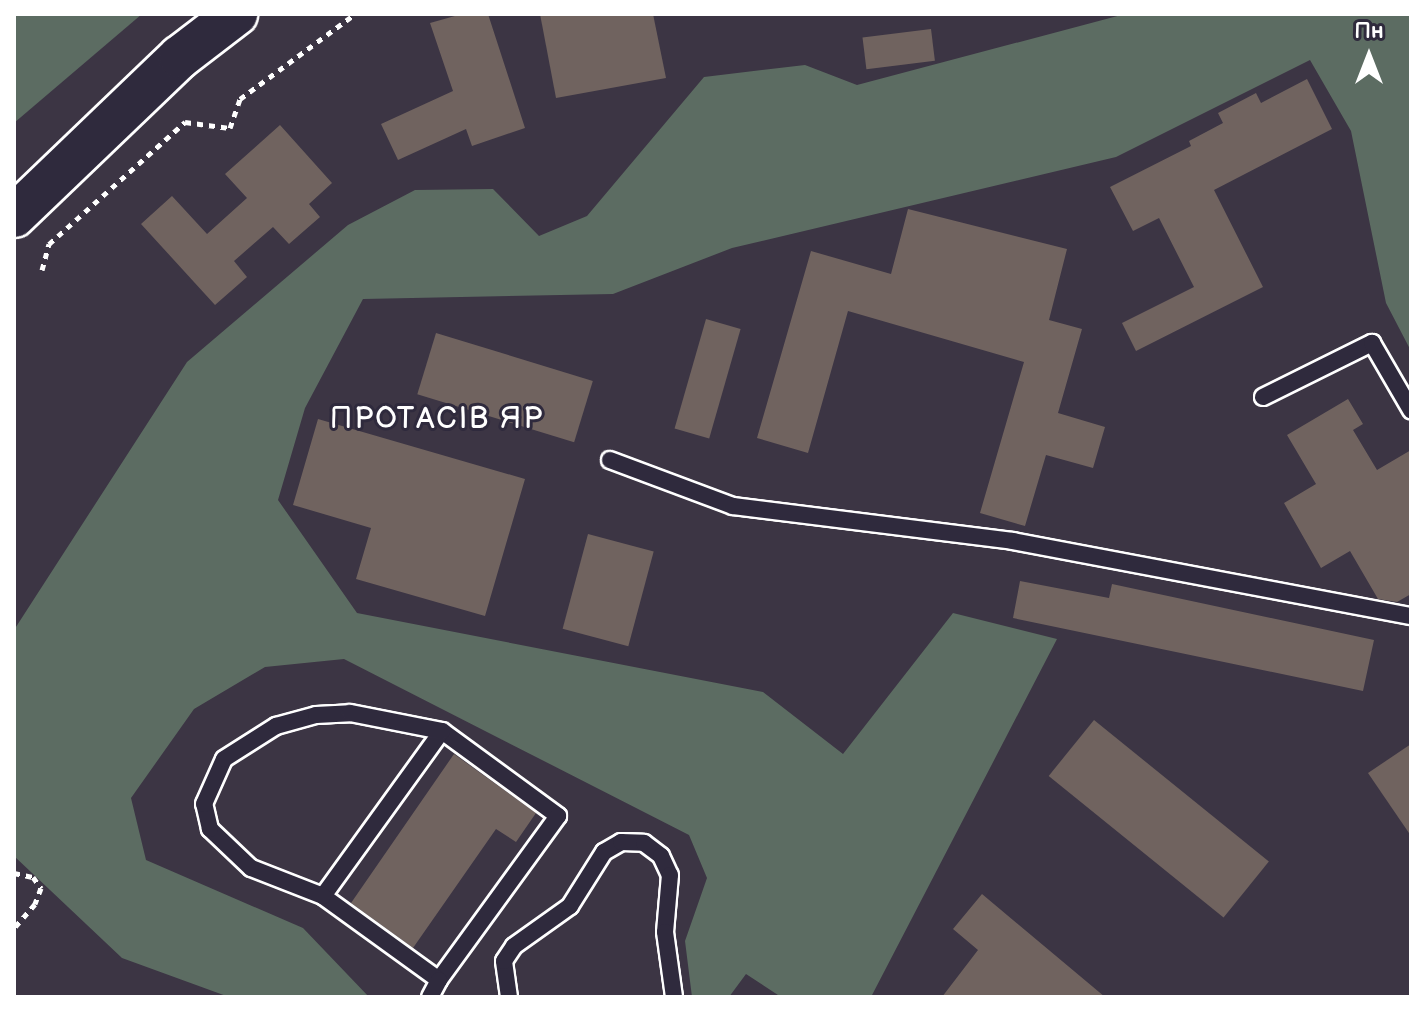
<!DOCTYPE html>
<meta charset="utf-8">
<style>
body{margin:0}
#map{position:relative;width:1425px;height:1011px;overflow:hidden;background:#3c3544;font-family:"Balsamiq Sans",sans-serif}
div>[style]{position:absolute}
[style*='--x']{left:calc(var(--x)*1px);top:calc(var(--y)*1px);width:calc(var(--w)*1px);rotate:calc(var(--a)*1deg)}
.green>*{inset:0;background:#5c6c62}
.building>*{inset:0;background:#70635f;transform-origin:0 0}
.path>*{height:5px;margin-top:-2.5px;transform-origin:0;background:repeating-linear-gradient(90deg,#fff 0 6px,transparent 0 12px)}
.roads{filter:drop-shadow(2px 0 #fff) drop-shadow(-2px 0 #fff) drop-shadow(0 2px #fff) drop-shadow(0 -2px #fff)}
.lane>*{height:16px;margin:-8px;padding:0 8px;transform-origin:8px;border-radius:8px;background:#2f2a3d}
.secondary>*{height:42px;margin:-21px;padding:0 21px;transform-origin:21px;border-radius:21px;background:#2f2a3d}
span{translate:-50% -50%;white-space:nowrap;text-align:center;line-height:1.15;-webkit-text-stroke:6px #2f2a3d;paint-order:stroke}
.quarter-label{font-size:30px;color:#fff;letter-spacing:2px}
.frame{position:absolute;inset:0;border:16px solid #fff;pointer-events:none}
.north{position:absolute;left:1329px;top:16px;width:80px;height:80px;-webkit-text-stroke:6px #2f2a3d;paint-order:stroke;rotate:0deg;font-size:22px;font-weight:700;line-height:32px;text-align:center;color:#fff}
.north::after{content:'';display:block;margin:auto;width:28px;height:36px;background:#fff;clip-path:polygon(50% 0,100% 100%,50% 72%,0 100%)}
</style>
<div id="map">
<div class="green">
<div style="clip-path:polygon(14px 14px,142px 14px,14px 123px)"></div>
<div style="clip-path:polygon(1125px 14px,1411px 14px,1411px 351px,1386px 303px,1351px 131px,1310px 60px,1116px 157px,732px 248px,613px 294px,363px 299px,305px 408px,278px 500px,357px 613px,763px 692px,843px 754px,953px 613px,1057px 639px,871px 997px,781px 997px,746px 974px,729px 997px,692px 997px,685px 941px,707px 878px,689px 835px,344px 659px,265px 667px,194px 709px,131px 798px,146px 860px,303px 928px,369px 997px,229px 997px,122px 958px,14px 856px,14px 630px,187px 362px,348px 225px,415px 190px,493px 189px,539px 236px,587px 216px,704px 77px,805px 65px,857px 85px)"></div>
</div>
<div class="building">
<div style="clip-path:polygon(462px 14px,488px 14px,525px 128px,472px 146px,466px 129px,398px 160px,381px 124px,453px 91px,430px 23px)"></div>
<div style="clip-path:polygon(540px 14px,653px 14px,666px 78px,556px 98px)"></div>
<div style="left:931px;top:29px;width:32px;height:69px;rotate:83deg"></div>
<div style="clip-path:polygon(1307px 79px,1332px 129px,1214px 190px,1263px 287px,1136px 351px,1122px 323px,1194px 287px,1159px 218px,1133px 231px,1110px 187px,1191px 146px,1189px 141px,1223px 123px,1218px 113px,1256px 93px,1261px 103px)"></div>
<div style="clip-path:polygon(280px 125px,332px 183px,309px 204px,320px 217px,289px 244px,273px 227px,234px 261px,247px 277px,215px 305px,141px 224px,172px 196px,207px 234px,247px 198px,225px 174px)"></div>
<div style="clip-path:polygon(908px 209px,1067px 249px,1049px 320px,1082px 329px,1058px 413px,1105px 427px,1093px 468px,1046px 455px,1025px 526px,980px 513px,1024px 362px,848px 311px,808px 453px,757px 438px,811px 251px,891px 274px)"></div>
<div style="left:706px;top:319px;width:36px;height:114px;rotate:16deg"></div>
<div style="left:436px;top:333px;width:164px;height:64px;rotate:17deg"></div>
<div style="clip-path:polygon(1348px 399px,1363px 424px,1353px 430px,1377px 470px,1411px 450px,1411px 594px,1397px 602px,1378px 599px,1350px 551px,1321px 568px,1284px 503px,1316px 484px,1287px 435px)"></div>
<div style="clip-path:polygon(318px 419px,525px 479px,485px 616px,356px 579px,371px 528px,293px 505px)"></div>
<div style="left:588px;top:534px;width:68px;height:98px;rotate:15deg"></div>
<div style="clip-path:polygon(1020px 581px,1109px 598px,1112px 584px,1374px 640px,1363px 691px,1013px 618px)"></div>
<div style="left:1094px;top:720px;width:225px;height:72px;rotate:39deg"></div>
<div style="clip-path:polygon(1411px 744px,1411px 836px,1368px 773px)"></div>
<div style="clip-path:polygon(454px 754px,536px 813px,516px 842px,496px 829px,413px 948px,351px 903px)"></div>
<div style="clip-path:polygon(982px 894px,1105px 997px,942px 997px,978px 950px,953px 929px)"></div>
</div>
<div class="path">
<div style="--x:42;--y:270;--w:27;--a:-75"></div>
<div style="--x:49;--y:244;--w:183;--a:-41.9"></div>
<div style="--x:185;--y:122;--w:45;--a:7.6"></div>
<div style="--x:230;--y:128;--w:31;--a:-71"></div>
<div style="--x:240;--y:99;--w:143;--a:-36.5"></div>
<div style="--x:14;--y:873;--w:19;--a:12"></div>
<div style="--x:33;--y:877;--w:14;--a:54"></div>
<div style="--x:41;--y:888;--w:17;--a:111"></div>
<div style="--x:35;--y:904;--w:32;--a:131"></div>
</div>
<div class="roads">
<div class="lane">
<div style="--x:1263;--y:397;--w:122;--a:-26.4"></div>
<div style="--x:1372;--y:343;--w:78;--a:59.8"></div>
<div style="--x:610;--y:460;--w:131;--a:20.5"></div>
<div style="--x:733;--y:506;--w:282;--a:7.1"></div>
<div style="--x:1013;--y:541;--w:405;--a:10.7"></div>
<div style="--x:442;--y:731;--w:144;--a:36.2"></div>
<div style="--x:558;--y:816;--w:203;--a:126"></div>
<div style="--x:439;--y:980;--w:143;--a:-144.1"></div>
<div style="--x:323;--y:896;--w:203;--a:-54.2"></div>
<div style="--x:323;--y:896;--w:77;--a:-158.7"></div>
<div style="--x:251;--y:868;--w:57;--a:-136.4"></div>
<div style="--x:210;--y:829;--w:26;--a:-103"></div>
<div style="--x:204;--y:804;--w:49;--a:-66"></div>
<div style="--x:224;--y:759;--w:62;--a:-32.4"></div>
<div style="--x:276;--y:726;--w:41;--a:-15.4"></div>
<div style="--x:316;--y:715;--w:34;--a:-3"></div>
<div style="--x:350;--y:713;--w:94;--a:11.1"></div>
<div style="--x:430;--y:997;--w:19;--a:-62"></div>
<div style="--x:509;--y:997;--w:36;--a:-98"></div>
<div style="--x:504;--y:961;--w:18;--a:-56"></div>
<div style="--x:514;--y:946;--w:69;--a:-35.5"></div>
<div style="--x:570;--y:906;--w:64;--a:-57.8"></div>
<div style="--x:604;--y:852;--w:20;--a:-30"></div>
<div style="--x:621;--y:842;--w:23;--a:2"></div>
<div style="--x:644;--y:843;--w:21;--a:37"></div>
<div style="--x:661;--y:856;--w:21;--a:65"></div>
<div style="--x:670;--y:875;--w:57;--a:95"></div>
<div style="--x:665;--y:932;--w:66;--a:82.1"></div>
</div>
<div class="secondary">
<div style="--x:14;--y:216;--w:230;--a:-43.8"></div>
<div style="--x:180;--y:57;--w:71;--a:-37.5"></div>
</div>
</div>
<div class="quarter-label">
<span style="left:437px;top:419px">ПРОТАСІВ ЯР</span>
</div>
<div class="frame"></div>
<div class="north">Пн</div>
</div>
